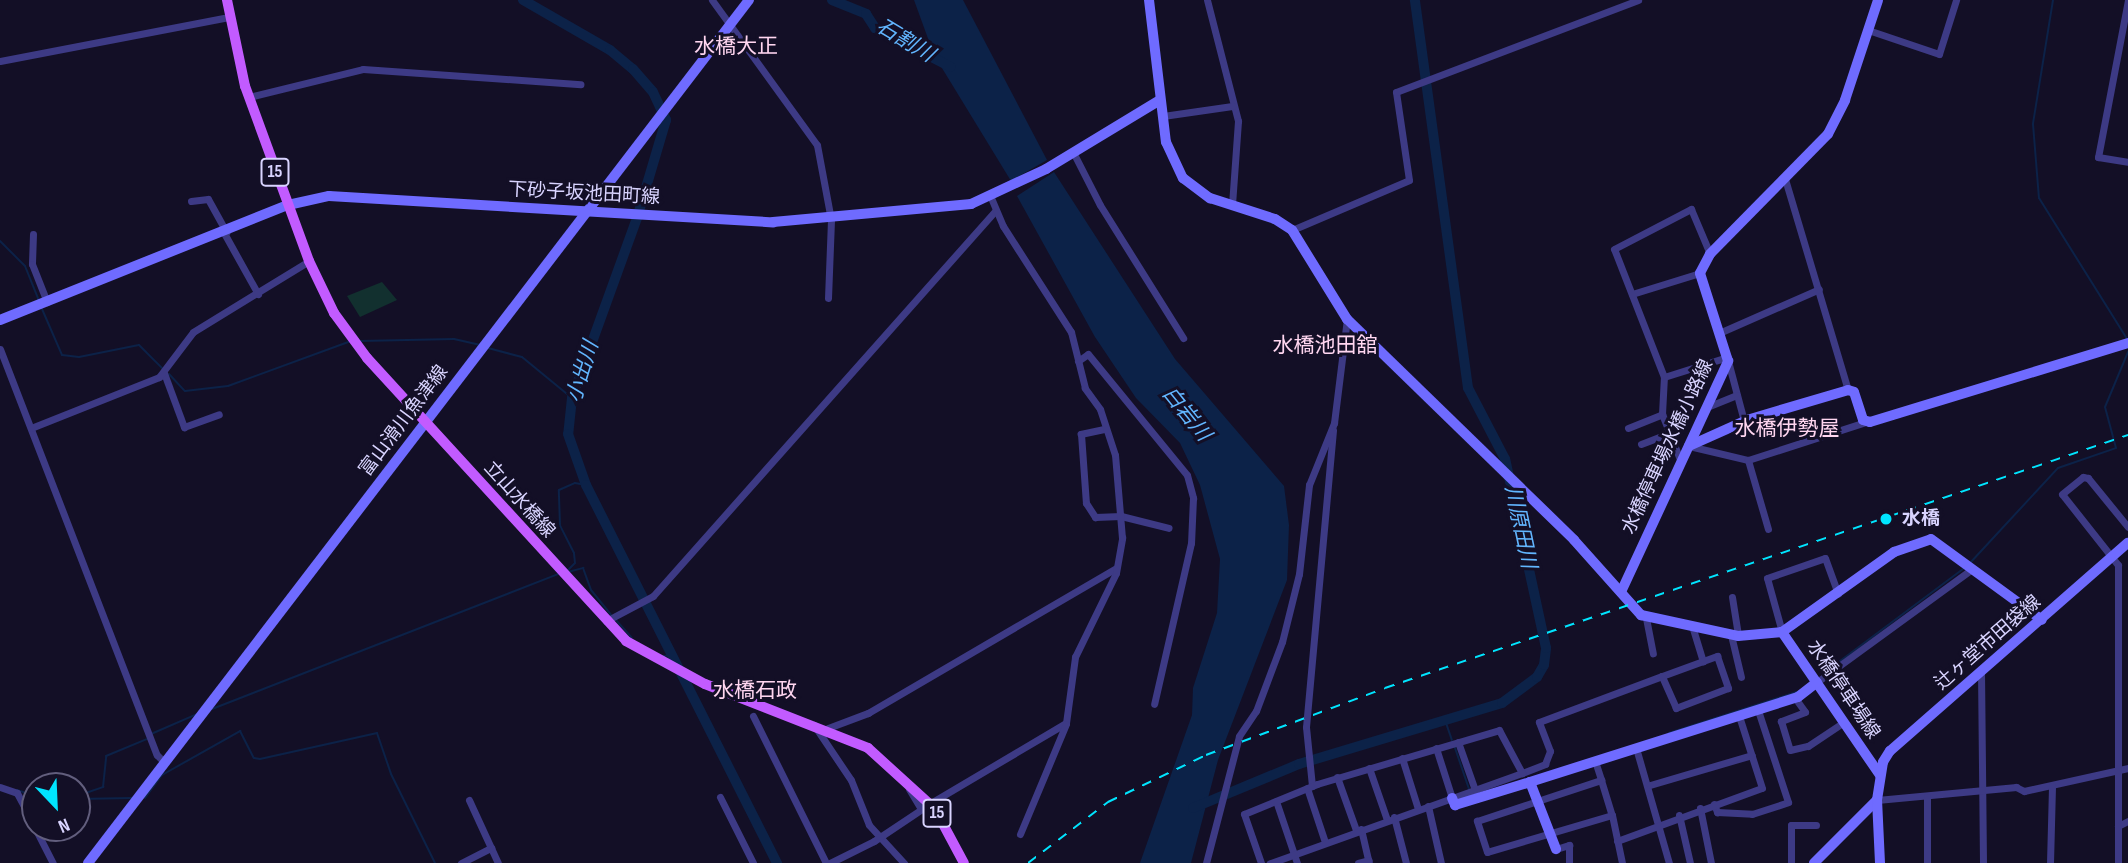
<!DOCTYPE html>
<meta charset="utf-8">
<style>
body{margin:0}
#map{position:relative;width:2128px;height:863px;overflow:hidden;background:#130f26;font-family:"Sofia Sans Condensed","Noto Sans JP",sans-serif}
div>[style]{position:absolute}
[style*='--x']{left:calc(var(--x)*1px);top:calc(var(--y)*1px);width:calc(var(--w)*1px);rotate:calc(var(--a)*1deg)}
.green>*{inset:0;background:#12302f}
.water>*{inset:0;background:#0c2248}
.stream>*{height:2px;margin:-1px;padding:0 1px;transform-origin:1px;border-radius:1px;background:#0c2248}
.river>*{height:10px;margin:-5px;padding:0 5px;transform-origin:5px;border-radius:5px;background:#0c2248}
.street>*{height:7px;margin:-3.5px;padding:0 3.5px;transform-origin:3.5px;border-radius:3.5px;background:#3d3a85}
.secondary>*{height:10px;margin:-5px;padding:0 5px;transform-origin:5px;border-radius:5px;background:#6f6bff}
.primary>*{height:10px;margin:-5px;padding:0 5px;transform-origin:5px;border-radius:5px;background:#c25bff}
.rail>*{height:2px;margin-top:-1px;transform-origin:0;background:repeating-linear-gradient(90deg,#00e5ff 0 10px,transparent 0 19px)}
.dots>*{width:19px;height:19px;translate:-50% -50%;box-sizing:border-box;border:4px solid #130f26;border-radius:50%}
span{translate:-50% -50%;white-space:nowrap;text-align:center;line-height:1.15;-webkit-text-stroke:6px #130f26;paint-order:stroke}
.shield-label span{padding:2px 5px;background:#130f26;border:2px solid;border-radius:5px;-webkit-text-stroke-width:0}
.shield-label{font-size:18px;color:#d9d4ff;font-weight:700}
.street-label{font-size:19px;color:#d9d4ff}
.poi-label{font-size:19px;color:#d9d4ff;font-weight:700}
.left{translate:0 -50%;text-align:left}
.water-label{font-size:21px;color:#62b6ff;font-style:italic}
.neighbourhood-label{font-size:21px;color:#ffd6f0}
.north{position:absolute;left:21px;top:772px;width:70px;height:70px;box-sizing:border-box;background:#130f26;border:2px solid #625e7d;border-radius:50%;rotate:157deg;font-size:19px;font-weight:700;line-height:28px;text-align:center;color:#d9d4ff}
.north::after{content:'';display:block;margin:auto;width:24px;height:32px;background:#00e5ff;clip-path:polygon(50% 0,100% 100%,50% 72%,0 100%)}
</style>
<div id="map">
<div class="green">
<div style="clip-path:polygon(382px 282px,397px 300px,360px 317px,347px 296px)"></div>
</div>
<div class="water">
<div style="clip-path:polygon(914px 0,963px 0,1047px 160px,1011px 181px,934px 55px)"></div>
<div style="clip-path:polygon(1054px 172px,1175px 359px,1284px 486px,1289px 525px,1287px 580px,1218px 760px,1191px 863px,1140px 863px,1192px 715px,1193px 688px,1217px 613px,1220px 559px,1200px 485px,1180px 443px,1136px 398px,1095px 337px,1017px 196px)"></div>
</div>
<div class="stream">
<div style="--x:2053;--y:0;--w:126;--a:99.2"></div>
<div style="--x:2033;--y:124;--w:74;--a:85.4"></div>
<div style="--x:2039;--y:198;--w:166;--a:58"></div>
<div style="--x:0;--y:241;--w:35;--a:45"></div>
<div style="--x:25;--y:266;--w:37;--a:68"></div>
<div style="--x:42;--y:309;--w:50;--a:66.5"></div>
<div style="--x:62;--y:355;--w:17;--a:7"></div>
<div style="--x:79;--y:357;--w:61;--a:-11.3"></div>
<div style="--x:139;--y:345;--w:33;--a:45"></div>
<div style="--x:360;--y:341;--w:94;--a:-1.2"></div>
<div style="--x:454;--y:339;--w:26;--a:13"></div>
<div style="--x:488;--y:348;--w:35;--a:15"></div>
<div style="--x:522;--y:357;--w:65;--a:39.4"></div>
<div style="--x:169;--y:374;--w:23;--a:47"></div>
<div style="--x:185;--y:391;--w:43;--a:-6.6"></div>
<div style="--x:228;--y:386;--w:131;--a:-20.1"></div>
<div style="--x:1970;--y:563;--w:129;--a:-47.2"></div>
<div style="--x:2058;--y:468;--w:61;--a:-19"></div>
<div style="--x:2116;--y:448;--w:42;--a:-105"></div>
<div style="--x:2105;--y:407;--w:60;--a:-67.3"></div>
<div style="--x:567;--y:571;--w:11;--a:-45"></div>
<div style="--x:575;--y:563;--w:10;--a:-96"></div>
<div style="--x:574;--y:553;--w:31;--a:-117"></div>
<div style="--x:560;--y:525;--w:35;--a:-92"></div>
<div style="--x:559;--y:490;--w:17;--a:-24"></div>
<div style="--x:575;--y:483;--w:11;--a:10"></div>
<div style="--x:568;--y:572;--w:16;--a:-15"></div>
<div style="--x:583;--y:568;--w:23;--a:70"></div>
<div style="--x:591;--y:590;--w:32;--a:51"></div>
<div style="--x:615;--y:619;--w:25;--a:48"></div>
<div style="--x:664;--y:656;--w:7;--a:-8"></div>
<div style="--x:1836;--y:664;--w:159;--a:-36.8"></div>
<div style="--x:212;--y:709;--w:372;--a:-21.3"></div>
<div style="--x:1445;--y:720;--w:21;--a:71"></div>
<div style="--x:1669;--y:733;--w:134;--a:-17.8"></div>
<div style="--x:151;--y:734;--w:50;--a:-23.5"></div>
<div style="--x:1454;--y:745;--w:46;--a:71.2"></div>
<div style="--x:17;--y:790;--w:19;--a:18"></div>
<div style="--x:77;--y:796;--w:28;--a:-19"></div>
<div style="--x:103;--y:787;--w:31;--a:-84"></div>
<div style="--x:106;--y:756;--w:44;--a:-22.5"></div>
<div style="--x:145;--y:798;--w:29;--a:-54"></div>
<div style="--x:162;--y:775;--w:90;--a:-29.4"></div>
<div style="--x:240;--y:731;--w:30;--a:63"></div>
<div style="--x:254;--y:758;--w:6;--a:9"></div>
<div style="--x:260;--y:759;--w:120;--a:-12.5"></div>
<div style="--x:377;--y:733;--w:43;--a:71.1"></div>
<div style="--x:391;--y:774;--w:99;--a:63.7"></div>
<div style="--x:77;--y:799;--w:55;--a:-1"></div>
</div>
<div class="river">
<div style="--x:523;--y:0;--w:100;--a:29.9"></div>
<div style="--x:610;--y:50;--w:30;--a:40"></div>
<div style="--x:633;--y:69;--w:30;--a:49"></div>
<div style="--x:653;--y:92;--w:31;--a:65"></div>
<div style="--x:666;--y:120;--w:102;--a:106.5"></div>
<div style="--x:637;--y:218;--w:191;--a:109.9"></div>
<div style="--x:572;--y:398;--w:36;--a:96"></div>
<div style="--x:568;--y:434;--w:54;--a:70.6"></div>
<div style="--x:586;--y:485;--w:424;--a:63.2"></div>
<div style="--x:832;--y:0;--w:37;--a:22"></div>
<div style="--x:866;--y:14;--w:17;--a:57"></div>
<div style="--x:875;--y:28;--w:85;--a:27.2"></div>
<div style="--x:1193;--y:808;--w:115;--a:-22.5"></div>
<div style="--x:1299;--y:764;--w:212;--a:-16.7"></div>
<div style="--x:1502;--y:703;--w:44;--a:-36.6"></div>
<div style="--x:1537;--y:677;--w:14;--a:-60"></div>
<div style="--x:1544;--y:665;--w:17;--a:-83"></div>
<div style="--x:1546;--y:648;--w:193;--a:-102.2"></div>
<div style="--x:1505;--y:459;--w:80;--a:-117.5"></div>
<div style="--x:1468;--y:388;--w:392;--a:-97.8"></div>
</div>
<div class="street">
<div style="--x:712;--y:0;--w:179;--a:54.1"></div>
<div style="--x:817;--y:145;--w:76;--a:79.4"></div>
<div style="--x:831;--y:220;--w:78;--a:92.2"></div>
<div style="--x:1207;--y:0;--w:125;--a:75.6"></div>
<div style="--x:1238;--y:121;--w:83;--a:94.1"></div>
<div style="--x:2128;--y:0;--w:160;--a:100.8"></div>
<div style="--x:2098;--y:157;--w:30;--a:9"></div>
<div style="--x:1868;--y:30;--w:75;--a:18.7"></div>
<div style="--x:1939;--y:54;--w:57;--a:-72.5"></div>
<div style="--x:0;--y:61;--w:233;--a:-10.9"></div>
<div style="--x:249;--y:97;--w:117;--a:-13.8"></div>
<div style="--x:363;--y:69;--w:218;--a:4"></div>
<div style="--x:1163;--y:116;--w:70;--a:-8.2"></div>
<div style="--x:1073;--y:152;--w:59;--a:63"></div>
<div style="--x:1100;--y:205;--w:157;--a:58"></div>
<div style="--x:1785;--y:179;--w:220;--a:73.4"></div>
<div style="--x:191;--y:201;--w:17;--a:-7"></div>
<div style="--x:208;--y:199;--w:38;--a:61"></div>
<div style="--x:1292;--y:230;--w:127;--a:-23.1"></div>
<div style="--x:1409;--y:180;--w:89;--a:-98.4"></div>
<div style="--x:1396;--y:92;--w:259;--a:-20.8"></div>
<div style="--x:224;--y:233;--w:70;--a:60.9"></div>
<div style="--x:33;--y:234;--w:30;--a:92"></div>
<div style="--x:32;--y:264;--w:41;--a:68.5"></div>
<div style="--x:1632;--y:294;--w:71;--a:-17.2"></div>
<div style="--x:1719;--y:333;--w:109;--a:-23.7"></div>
<div style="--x:0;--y:349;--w:435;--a:68.9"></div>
<div style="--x:157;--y:755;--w:11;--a:45"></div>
<div style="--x:1078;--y:361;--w:12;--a:-35"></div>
<div style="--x:1088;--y:354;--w:156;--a:50.7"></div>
<div style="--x:1187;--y:475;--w:24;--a:75"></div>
<div style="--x:1193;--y:498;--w:45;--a:92.5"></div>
<div style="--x:1191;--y:543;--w:165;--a:102.9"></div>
<div style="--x:1728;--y:361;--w:62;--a:75.1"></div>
<div style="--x:164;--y:373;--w:58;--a:69.7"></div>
<div style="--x:184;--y:427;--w:37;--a:-20"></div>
<div style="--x:1664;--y:377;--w:67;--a:-17.4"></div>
<div style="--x:1707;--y:407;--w:32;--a:-22"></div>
<div style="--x:31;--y:428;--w:138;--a:-21.7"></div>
<div style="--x:159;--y:377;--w:56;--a:-52.9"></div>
<div style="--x:193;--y:332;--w:136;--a:-31.5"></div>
<div style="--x:1628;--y:428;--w:37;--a:-22"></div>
<div style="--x:1104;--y:429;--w:24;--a:168"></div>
<div style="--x:1081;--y:434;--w:69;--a:85.9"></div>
<div style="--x:1086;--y:503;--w:17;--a:57"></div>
<div style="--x:1095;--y:517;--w:26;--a:-2"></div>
<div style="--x:1121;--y:516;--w:49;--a:14"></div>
<div style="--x:1641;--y:444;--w:31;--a:-21"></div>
<div style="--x:1689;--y:446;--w:61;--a:13.3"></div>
<div style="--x:1681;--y:462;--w:52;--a:-111.6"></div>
<div style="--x:1662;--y:414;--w:37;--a:-87"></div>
<div style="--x:1664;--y:377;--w:137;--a:-111.3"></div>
<div style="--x:1614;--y:249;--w:87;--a:-27.5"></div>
<div style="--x:1691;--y:209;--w:49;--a:67.1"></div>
<div style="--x:1768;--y:529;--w:72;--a:-106.2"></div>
<div style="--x:1748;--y:460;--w:124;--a:-17.9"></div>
<div style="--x:1732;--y:597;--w:39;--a:81"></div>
<div style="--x:1646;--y:618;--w:36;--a:79"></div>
<div style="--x:606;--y:621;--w:53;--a:-28"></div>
<div style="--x:653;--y:596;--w:516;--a:-48.38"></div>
<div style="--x:1693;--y:629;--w:34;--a:73"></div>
<div style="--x:1782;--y:632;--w:56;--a:-105.5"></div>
<div style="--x:1767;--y:578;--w:61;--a:-19"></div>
<div style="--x:1825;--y:558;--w:38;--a:70"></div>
<div style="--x:1731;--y:635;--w:43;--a:76.6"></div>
<div style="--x:1981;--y:671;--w:192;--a:89.4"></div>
<div style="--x:1817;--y:682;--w:192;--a:-36.1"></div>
<div style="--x:1795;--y:698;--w:17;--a:54"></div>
<div style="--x:1805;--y:712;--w:26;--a:159"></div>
<div style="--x:1781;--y:721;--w:30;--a:73"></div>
<div style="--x:1790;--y:750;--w:18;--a:-13"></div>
<div style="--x:1808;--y:746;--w:43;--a:-33.7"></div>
<div style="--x:753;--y:716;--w:164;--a:63.6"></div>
<div style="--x:814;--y:725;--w:66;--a:56.1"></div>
<div style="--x:851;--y:780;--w:48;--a:68.2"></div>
<div style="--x:869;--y:825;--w:52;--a:47.4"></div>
<div style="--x:828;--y:728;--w:43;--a:-20.6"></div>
<div style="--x:868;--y:713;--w:287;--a:-30.3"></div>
<div style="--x:1458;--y:742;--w:51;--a:70.5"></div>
<div style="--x:1436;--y:748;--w:52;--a:72.3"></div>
<div style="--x:1636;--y:748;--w:120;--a:74"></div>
<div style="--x:1402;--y:758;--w:53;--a:72.6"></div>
<div style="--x:1595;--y:761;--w:20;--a:72"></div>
<div style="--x:1601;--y:780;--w:37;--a:73"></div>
<div style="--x:1612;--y:815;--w:130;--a:163.5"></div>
<div style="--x:1487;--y:852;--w:33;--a:-108"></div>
<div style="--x:1477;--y:821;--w:131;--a:-18.3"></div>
<div style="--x:1369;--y:768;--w:55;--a:70.9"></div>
<div style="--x:1522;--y:773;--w:25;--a:-21"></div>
<div style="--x:1545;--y:764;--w:14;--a:-69"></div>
<div style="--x:1550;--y:751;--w:31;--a:-111"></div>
<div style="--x:1539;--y:722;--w:131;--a:-20.5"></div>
<div style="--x:1662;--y:676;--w:59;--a:-20"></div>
<div style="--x:1717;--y:656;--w:34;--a:71"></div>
<div style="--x:1728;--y:688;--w:56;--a:159"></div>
<div style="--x:1676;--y:708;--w:35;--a:-114"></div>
<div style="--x:1337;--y:777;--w:56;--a:70.3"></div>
<div style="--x:1650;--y:785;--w:106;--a:-16.4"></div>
<div style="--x:1312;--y:786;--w:59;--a:-95.8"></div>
<div style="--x:1306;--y:727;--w:298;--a:-84.8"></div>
<div style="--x:0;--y:787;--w:18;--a:19"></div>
<div style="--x:17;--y:793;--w:38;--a:62"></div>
<div style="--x:1307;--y:788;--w:57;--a:71.6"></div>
<div style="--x:909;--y:789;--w:23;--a:59"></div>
<div style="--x:720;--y:797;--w:74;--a:63.4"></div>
<div style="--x:469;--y:800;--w:69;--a:65.3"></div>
<div style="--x:1877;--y:800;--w:140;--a:-5.3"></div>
<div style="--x:2016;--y:787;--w:9;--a:27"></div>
<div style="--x:2024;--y:791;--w:107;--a:-12.5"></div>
<div style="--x:934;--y:801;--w:153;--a:-30.6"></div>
<div style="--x:1066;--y:723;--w:67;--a:-82.2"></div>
<div style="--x:1075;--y:657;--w:93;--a:-64"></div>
<div style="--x:1116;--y:573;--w:36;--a:-80"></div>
<div style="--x:1122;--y:538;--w:83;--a:-94.8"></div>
<div style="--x:1115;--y:455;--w:48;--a:-108.1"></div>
<div style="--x:1100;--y:409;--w:26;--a:-126"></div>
<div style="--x:1085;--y:388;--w:58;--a:-104"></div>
<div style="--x:1071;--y:332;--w:126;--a:-122.7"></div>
<div style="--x:1003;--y:226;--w:30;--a:-113"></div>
<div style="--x:1276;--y:801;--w:65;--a:71.3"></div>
<div style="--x:1714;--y:804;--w:9;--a:69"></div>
<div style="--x:1717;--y:812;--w:35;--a:3"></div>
<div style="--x:1752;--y:814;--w:38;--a:-18"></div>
<div style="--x:1788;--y:802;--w:97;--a:-108.1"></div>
<div style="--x:1428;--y:806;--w:58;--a:77.2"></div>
<div style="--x:1700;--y:808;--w:56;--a:78.7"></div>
<div style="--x:1612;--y:815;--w:49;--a:78.2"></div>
<div style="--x:1679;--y:815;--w:49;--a:77.1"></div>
<div style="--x:1394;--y:817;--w:48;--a:75.4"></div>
<div style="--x:2118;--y:826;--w:11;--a:-27"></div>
<div style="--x:35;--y:828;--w:39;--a:63"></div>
<div style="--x:1361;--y:829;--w:35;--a:77"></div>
<div style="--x:1020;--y:834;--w:119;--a:-67.3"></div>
<div style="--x:1617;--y:841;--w:154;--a:-20.1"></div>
<div style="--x:1762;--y:788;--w:76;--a:-107.7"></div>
<div style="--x:1556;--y:849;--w:14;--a:-17"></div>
<div style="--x:1569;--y:845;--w:18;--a:90"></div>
<div style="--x:461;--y:863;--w:34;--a:-27"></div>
<div style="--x:830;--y:863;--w:49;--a:-26.6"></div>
<div style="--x:874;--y:841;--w:61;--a:-33.7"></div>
<div style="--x:1206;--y:863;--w:131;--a:-75.4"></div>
<div style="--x:1239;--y:736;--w:30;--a:-56"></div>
<div style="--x:1256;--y:711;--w:74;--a:-69.4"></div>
<div style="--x:1282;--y:642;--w:70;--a:-76"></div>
<div style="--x:1299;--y:574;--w:90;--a:-83.6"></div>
<div style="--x:1309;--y:485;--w:67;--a:-68"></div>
<div style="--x:1334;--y:423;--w:105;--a:-82.9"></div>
<div style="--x:1261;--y:863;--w:52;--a:-109.1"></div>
<div style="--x:1244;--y:814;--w:79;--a:-22.3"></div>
<div style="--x:1317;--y:784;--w:190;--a:-16.5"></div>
<div style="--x:1499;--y:730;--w:49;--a:61.9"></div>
<div style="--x:1522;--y:773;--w:268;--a:160.3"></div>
<div style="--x:1358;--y:863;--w:11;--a:-15"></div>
<div style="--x:1791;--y:863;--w:38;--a:-90"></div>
<div style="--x:1791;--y:825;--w:25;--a:0"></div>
<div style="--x:1927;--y:863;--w:66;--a:-90"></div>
<div style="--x:2050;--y:863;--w:77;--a:-88.5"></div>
<div style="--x:2118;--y:863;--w:298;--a:-90"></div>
<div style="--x:2118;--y:565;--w:90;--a:-128.3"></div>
<div style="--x:2062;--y:494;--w:27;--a:-39"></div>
<div style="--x:2083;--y:477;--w:5;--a:11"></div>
<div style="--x:2088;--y:478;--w:63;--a:50.8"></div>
</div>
<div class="secondary">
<div style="--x:1149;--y:0;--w:143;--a:83.2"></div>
<div style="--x:1166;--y:142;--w:40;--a:65"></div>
<div style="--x:1183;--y:178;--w:34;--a:37"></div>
<div style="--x:1210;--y:198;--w:68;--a:17.9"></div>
<div style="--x:1275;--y:219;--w:20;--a:33"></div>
<div style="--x:1292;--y:230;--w:105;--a:58.3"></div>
<div style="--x:1347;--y:319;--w:317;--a:44.2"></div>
<div style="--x:1574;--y:540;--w:101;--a:48.2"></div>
<div style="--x:1641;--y:615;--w:99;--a:12.2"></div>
<div style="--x:1738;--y:636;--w:44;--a:-5.2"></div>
<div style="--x:1782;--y:632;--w:138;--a:-35.5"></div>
<div style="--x:1894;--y:552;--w:39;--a:-19"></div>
<div style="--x:1931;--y:539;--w:137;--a:36.1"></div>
<div style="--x:0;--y:320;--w:310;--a:-21.8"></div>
<div style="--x:288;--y:205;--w:42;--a:-12.4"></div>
<div style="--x:329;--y:196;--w:445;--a:3.4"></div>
<div style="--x:773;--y:222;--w:199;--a:-5.2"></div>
<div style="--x:971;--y:204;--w:83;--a:-25"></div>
<div style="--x:1046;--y:169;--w:133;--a:-31.2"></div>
<div style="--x:1689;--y:446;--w:64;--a:-24.1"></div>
<div style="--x:1747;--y:420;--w:105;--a:-16.5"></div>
<div style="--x:1848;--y:390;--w:6;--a:18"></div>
<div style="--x:1854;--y:392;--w:29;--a:72"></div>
<div style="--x:1863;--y:420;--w:7;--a:16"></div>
<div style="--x:1870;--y:422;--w:270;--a:-17"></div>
<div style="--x:1621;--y:592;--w:255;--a:-65.1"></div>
<div style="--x:1728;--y:361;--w:92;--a:-107.7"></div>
<div style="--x:1700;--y:273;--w:21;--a:-62"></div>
<div style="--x:1710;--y:254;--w:168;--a:-45.5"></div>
<div style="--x:1828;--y:134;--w:38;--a:-63"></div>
<div style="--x:1845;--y:100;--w:105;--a:-71.7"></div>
<div style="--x:1782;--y:632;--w:173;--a:55.6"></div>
<div style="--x:1530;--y:782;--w:72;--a:68.8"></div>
<div style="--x:1452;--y:798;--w:8;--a:67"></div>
<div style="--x:1455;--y:805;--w:78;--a:-17"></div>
<div style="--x:1530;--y:782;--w:281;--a:-17.6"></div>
<div style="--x:1798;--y:697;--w:24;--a:-38"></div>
<div style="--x:88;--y:863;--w:1087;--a:-52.55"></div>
<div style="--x:1814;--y:863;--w:89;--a:-45"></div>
<div style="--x:1880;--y:863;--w:63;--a:-92.7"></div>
<div style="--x:1877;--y:800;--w:38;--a:-81"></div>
<div style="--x:1883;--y:762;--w:13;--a:-58"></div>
<div style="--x:1890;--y:751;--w:316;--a:-41.2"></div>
</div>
<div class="primary">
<div style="--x:227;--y:0;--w:88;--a:78.2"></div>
<div style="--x:245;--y:86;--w:186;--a:69.9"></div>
<div style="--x:309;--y:261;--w:58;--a:64.3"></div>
<div style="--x:334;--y:313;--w:56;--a:53.7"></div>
<div style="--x:367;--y:358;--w:384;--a:47.5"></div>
<div style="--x:626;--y:641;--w:90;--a:28.6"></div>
<div style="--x:705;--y:684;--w:175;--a:21.4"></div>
<div style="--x:868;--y:748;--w:91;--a:42.3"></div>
<div style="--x:935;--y:809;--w:61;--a:61.8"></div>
</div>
<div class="rail">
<div style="--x:1028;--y:863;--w:101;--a:-37.3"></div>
<div style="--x:1108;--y:802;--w:109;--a:-25.6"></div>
<div style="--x:1206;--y:755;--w:191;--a:-20.5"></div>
<div style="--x:1385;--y:688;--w:785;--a:-18.8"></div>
</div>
<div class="dots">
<div style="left:1886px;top:519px;background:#00e5ff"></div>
</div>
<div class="shield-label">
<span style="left:275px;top:172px">15</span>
<span style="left:937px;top:813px">15</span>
</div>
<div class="street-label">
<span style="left:584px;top:194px;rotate:3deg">下砂子坂池田町線</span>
<span style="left:404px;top:421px;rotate:-53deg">富山滑川魚津線</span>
<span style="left:1668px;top:447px;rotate:-65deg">水橋停車場水橋小路線</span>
<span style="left:519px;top:500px;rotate:48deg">立山水橋線</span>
<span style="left:1988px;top:643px;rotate:-41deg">辻ヶ堂市田袋線</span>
<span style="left:1843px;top:690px;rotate:56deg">水橋停車場線</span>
</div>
<div class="poi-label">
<span class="left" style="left:1902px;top:519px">水橋</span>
</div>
<div class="water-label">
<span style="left:905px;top:41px;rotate:31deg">石割川</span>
<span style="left:583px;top:372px;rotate:-73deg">小出川</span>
<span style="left:1186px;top:414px;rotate:51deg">白岩川</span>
<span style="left:1520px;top:527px;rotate:78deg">川原田川</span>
</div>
<div class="neighbourhood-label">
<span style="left:736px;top:47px">水橋大正</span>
<span style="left:1325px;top:346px">水橋池田舘</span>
<span style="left:1787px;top:429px">水橋伊勢屋</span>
<span style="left:755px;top:691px">水橋石政</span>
</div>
<div class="north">N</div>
</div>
